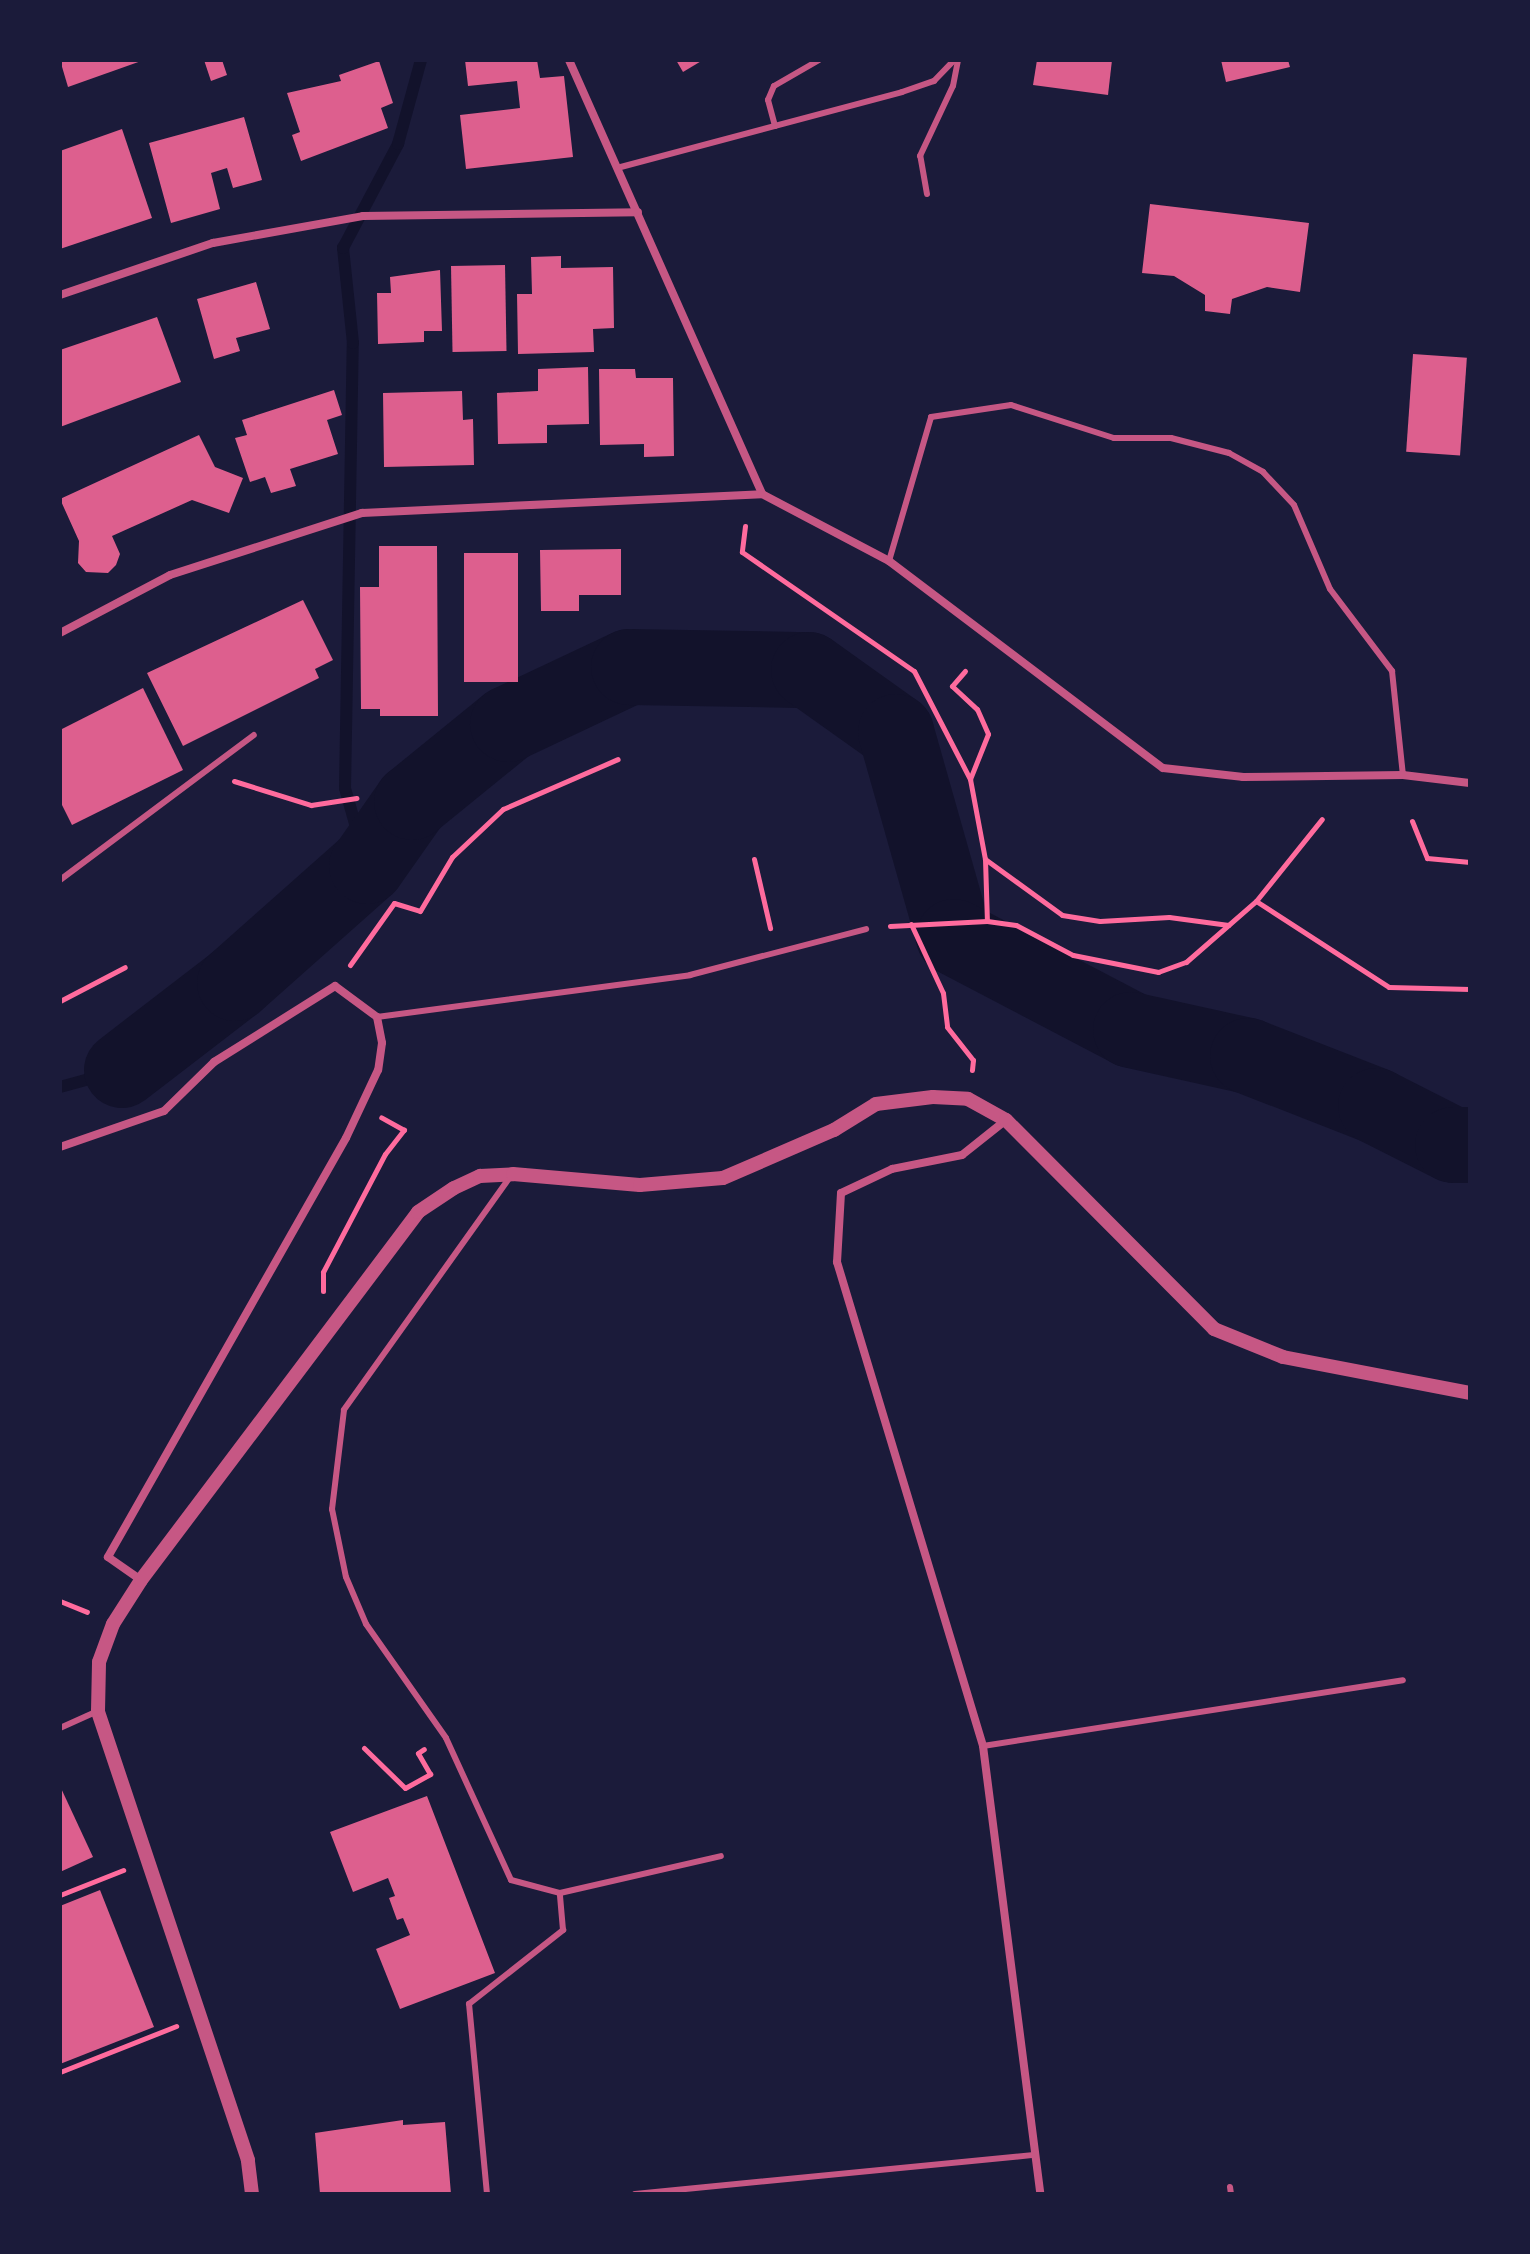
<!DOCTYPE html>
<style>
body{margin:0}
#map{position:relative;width:1530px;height:2254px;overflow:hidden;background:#1b1b3a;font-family:Inter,sans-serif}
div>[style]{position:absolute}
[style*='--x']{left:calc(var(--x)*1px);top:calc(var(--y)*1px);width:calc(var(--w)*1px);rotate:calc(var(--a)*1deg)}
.stream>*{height:12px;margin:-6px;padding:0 6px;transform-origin:6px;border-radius:6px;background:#12122b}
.river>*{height:76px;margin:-38px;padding:0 38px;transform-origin:38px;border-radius:38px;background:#12122b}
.building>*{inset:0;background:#dd5f8e;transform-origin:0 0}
.path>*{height:5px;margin:-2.5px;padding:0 2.5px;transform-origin:2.5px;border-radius:2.5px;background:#ff6b9d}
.service>*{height:6px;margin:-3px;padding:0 3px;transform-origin:3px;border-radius:3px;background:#c65784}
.minor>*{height:8px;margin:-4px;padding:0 4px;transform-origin:4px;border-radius:4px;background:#c65784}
.tertiary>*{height:14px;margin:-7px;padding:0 7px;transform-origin:7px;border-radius:7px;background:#c65784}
span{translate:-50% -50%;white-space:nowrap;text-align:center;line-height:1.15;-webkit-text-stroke:8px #1b1b3a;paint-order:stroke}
.frame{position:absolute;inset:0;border:62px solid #1b1b3a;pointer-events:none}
</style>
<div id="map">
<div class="stream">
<div style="--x:367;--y:866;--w:81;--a:-105.8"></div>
<div style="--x:345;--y:788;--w:445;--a:-89"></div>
<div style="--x:353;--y:343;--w:96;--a:-96"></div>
<div style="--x:343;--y:248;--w:118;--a:-62.1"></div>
<div style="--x:398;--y:144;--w:87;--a:-74.7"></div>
<div style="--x:60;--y:1087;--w:64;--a:-15.3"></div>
</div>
<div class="river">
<div style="--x:122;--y:1070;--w:143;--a:-37.6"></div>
<div style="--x:235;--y:983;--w:176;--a:-41.6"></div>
<div style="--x:367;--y:866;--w:78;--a:-54.9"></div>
<div style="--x:412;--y:802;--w:124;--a:-39.1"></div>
<div style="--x:508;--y:724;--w:134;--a:-25.2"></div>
<div style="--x:629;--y:667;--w:180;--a:1"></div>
<div style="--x:809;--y:670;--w:107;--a:35.5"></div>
<div style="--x:896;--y:732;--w:213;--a:74.2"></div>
<div style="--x:954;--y:937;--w:200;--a:27.7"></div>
<div style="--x:1131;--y:1030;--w:120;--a:12.5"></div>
<div style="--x:1248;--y:1056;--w:137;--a:21.3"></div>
<div style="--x:1376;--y:1106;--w:86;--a:26.9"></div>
<div style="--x:1453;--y:1145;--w:17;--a:0"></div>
</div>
<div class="building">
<div style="clip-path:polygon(60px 60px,144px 60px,68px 87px)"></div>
<div style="clip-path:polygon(204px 60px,222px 60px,227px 75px,211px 81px)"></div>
<div style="clip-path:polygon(465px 60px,537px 60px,540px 78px,564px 76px,573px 157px,466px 169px,460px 115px,520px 108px,517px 81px,468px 86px)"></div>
<div style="clip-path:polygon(676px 60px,703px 60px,683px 72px)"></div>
<div style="clip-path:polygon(1037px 60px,1112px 60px,1108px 95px,1033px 85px)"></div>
<div style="clip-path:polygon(1221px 60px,1288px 60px,1290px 67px,1226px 82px)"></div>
<div style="clip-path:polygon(379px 61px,393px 103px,381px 108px,388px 128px,301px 161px,292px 135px,300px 132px,287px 93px,341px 81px,339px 75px)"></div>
<div style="clip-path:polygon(244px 117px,262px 180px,233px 188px,227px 168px,211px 173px,220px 209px,171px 223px,149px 143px)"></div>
<div style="clip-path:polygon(122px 129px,152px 218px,60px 249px,60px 151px)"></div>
<div style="clip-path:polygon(1150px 204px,1309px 223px,1300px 292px,1267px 287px,1232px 299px,1230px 314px,1205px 311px,1205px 295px,1174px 276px,1142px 273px)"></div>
<div style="clip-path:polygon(561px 256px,561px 268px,613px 267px,614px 328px,593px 329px,594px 352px,518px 354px,517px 294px,532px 294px,531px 257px)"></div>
<div style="left:505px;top:265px;width:86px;height:54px;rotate:89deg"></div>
<div style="clip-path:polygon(440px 270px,442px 331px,424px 331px,424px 342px,378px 344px,377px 293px,391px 293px,390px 277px)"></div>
<div style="clip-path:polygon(256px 282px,270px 329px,236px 338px,240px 351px,214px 359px,197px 299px)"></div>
<div style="clip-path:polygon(157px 317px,181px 382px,60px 427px,60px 350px)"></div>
<div style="left:1413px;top:354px;width:54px;height:98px;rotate:4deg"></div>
<div style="clip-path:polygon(588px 367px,589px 424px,547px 425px,547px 443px,498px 444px,497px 393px,538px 391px,538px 369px)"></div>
<div style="clip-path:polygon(599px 369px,635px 369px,636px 378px,673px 378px,674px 456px,644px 457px,644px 444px,600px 445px)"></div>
<div style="clip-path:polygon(334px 390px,342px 415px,327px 420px,338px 454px,290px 469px,296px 486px,271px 493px,265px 477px,250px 482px,235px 438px,247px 435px,242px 420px)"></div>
<div style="clip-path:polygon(462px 391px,463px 420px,473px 419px,474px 465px,384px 467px,383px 393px)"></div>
<div style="clip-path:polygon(199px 435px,215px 467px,243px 478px,229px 513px,192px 500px,112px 536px,120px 554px,116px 565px,108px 573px,86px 572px,78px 563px,79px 541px,60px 499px)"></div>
<div style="clip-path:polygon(379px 546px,437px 546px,438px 716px,380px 716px,380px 709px,361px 709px,360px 587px,379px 587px)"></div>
<div style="clip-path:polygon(621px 549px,621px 595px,579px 595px,579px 611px,541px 611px,540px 550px)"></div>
<div style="left:464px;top:553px;width:54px;height:129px"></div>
<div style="clip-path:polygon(303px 600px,333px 660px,315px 669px,319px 678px,183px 746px,147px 673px)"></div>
<div style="clip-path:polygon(143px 688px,183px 770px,72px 825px,60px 801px,60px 730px)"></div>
<div style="clip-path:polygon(60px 1786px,93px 1857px,60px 1872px)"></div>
<div style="clip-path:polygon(427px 1796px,495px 1973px,400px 2009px,376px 1949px,410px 1935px,403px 1918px,397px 1920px,389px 1898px,395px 1896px,388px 1878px,353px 1892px,330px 1832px)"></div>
<div style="clip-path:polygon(100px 1890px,154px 2027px,60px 2064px,60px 1906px)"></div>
<div style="clip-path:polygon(403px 2120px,403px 2125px,445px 2122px,451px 2194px,320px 2194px,315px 2133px)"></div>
</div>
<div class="path">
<div style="--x:745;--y:526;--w:26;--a:97"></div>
<div style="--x:742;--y:552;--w:209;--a:34.7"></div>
<div style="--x:914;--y:671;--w:122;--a:62.6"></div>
<div style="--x:965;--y:671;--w:20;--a:131"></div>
<div style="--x:952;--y:686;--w:34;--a:43"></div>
<div style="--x:977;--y:709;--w:27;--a:66"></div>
<div style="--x:988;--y:734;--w:48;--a:111.8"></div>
<div style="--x:970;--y:779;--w:81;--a:79.4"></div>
<div style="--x:985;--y:859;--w:62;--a:88.2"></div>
<div style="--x:234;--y:781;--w:81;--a:17.3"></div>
<div style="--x:311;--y:805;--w:46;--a:-8.8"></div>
<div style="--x:1412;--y:821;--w:40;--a:68"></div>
<div style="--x:1427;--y:858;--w:43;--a:5.3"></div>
<div style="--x:754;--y:859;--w:71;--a:76.9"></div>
<div style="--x:985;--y:859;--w:95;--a:36"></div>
<div style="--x:1062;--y:915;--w:38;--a:9"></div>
<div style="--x:1100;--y:921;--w:69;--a:-3.3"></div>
<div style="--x:1169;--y:917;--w:60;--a:7.7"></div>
<div style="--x:1256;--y:901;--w:105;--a:-51.2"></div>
<div style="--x:911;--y:924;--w:76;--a:65.1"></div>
<div style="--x:943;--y:993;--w:34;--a:83"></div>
<div style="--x:947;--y:1027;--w:42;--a:51.8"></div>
<div style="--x:973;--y:1060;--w:10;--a:96"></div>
<div style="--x:890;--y:926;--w:97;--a:-3"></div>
<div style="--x:987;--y:921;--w:29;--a:8"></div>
<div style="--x:1016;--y:925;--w:64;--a:27.8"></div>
<div style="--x:1073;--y:955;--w:87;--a:11.3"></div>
<div style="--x:1158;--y:972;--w:30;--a:-20"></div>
<div style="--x:1186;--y:962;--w:93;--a:-41.1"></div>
<div style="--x:1256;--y:901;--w:158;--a:32.9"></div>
<div style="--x:1389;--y:987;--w:81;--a:1.4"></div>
<div style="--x:350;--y:965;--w:76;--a:-54.6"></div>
<div style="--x:394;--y:903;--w:27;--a:17"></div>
<div style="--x:420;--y:911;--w:63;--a:-59.3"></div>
<div style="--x:452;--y:857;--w:70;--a:-43.3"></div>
<div style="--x:503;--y:809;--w:125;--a:-23.5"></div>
<div style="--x:60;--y:1001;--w:73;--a:-27.6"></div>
<div style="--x:323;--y:1291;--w:19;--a:-90"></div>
<div style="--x:323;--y:1272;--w:133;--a:-62.3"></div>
<div style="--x:385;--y:1154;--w:31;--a:-52"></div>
<div style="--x:404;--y:1130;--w:26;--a:-151"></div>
<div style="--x:60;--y:1601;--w:29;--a:22"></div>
<div style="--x:364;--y:1748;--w:57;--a:44.3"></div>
<div style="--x:405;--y:1788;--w:29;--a:-29"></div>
<div style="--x:430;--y:1774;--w:24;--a:-120"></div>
<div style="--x:418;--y:1753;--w:7;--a:-34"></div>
<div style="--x:60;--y:1895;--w:68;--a:-21.6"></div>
<div style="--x:60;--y:2072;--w:125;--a:-21.6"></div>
</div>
<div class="service">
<div style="--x:775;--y:126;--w:27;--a:-105"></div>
<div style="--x:768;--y:100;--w:15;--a:-67"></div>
<div style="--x:774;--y:86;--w:52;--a:-30"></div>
<div style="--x:617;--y:168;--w:295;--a:-14.9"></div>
<div style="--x:902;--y:92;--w:34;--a:-19"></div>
<div style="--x:934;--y:81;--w:29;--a:-46"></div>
<div style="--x:927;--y:194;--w:39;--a:-100"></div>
<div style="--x:920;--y:156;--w:77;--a:-64.8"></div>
<div style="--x:953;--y:86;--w:26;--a:-79"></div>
<div style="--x:889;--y:561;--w:150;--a:-73.7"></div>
<div style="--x:931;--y:417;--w:81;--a:-8.5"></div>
<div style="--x:1011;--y:405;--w:108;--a:17.8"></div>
<div style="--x:1114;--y:438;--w:57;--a:0"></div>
<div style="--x:1171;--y:438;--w:60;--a:14.5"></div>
<div style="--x:1229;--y:453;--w:39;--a:29"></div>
<div style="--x:1263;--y:472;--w:45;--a:46.8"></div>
<div style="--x:1294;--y:505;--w:91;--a:66.8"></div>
<div style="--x:1330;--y:589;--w:103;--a:52.9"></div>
<div style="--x:1392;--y:671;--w:105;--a:84"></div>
<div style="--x:60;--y:880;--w:242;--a:-36.8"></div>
<div style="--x:377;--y:1017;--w:316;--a:-7.6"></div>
<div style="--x:690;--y:975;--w:182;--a:-14.6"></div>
<div style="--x:510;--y:1177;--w:286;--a:125.5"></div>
<div style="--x:344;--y:1410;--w:100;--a:96.9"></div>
<div style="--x:332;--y:1509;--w:69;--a:78.4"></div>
<div style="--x:346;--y:1577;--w:51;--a:66.9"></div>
<div style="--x:366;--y:1624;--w:139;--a:54.9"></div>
<div style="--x:446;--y:1738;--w:156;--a:65.4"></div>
<div style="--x:511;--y:1880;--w:51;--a:14.9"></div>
<div style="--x:560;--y:1893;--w:165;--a:-12.9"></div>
<div style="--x:60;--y:1728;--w:42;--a:-24.1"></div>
<div style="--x:983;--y:1746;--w:425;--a:-8.9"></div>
<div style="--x:1230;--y:2187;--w:7;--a:82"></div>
<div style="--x:487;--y:2194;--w:191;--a:-95.4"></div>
<div style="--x:469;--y:2004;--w:120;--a:-38.2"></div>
<div style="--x:563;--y:1930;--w:37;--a:-95"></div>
<div style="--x:635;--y:2194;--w:401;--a:-5.6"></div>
</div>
<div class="minor">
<div style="--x:569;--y:60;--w:475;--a:66"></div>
<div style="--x:60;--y:295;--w:162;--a:-18.8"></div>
<div style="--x:213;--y:243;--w:152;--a:-10.2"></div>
<div style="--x:363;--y:216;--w:275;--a:-0.8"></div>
<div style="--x:60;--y:633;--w:124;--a:-27.8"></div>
<div style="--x:170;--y:575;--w:202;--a:-17.9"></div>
<div style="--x:362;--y:513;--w:400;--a:-2.7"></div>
<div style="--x:762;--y:494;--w:144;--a:27.8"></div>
<div style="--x:889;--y:561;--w:343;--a:37.1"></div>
<div style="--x:1163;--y:768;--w:81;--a:6.4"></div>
<div style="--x:1243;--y:777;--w:160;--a:-0.7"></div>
<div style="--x:1403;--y:775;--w:67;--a:6.8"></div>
<div style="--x:1006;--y:1120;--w:56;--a:141.5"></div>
<div style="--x:962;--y:1155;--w:71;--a:168.7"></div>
<div style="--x:892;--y:1169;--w:56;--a:154.8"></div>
<div style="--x:841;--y:1193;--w:69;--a:93.3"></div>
<div style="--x:837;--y:1262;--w:506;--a:73.21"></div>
<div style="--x:983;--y:1746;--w:452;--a:82.7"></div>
<div style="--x:60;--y:1147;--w:110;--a:-19.1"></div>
<div style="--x:164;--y:1111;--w:70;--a:-44.4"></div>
<div style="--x:214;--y:1062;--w:143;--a:-32.1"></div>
<div style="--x:335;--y:986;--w:52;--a:36.4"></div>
<div style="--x:377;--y:1017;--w:26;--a:79"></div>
<div style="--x:382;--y:1043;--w:27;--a:98"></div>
<div style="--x:378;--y:1070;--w:75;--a:115.2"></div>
<div style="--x:346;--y:1138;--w:482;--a:119.6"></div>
<div style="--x:108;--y:1557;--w:40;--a:34.9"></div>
</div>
<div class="tertiary">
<div style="--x:252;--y:2194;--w:34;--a:-97"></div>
<div style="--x:248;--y:2160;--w:473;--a:-108.5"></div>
<div style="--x:98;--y:1711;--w:49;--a:-88.8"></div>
<div style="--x:99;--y:1662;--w:40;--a:-69.8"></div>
<div style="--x:113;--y:1624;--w:52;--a:-57.5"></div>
<div style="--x:141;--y:1580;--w:461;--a:-53"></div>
<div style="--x:418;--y:1212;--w:43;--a:-33.7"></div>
<div style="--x:454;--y:1188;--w:29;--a:-25"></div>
<div style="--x:480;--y:1176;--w:33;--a:-3"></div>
<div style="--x:513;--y:1174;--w:127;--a:5"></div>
<div style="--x:640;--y:1185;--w:83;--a:-4.8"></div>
<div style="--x:723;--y:1178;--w:121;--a:-23.4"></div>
<div style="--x:834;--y:1130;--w:49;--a:-31.8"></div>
<div style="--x:876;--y:1104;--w:57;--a:-7"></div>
<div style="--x:933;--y:1097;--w:35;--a:3"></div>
<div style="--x:968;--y:1099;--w:43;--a:28.9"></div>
<div style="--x:1006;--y:1120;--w:295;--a:45.1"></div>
<div style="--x:1214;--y:1329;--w:74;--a:22.1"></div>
<div style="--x:1283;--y:1357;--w:190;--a:10.9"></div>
</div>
<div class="frame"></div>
</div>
